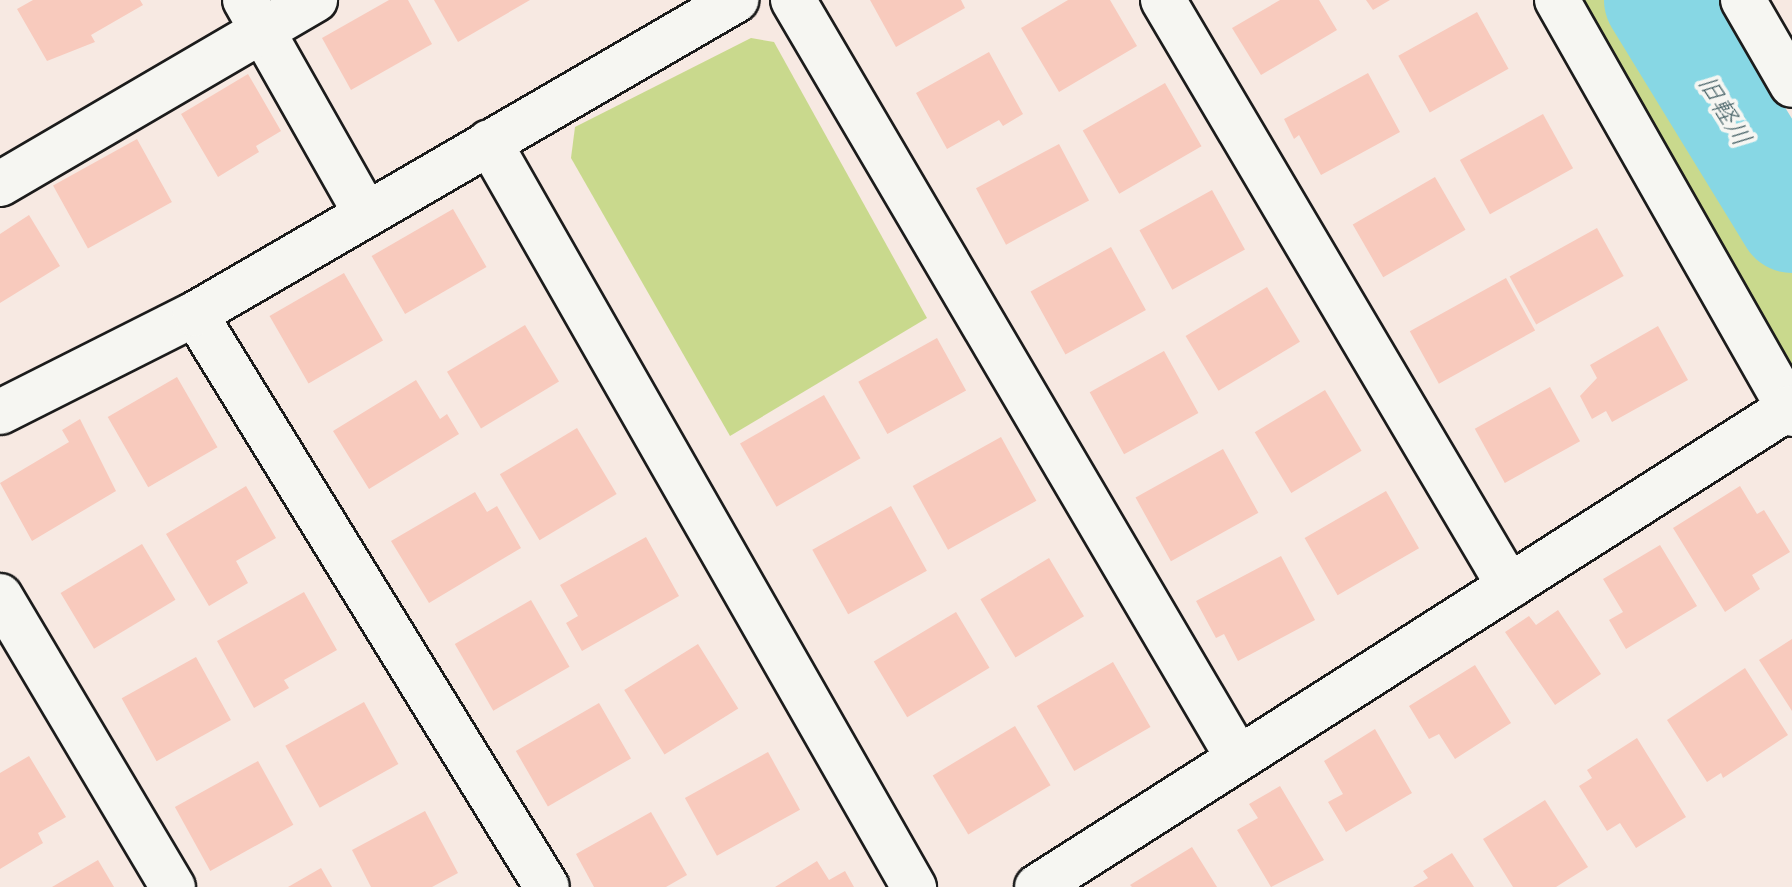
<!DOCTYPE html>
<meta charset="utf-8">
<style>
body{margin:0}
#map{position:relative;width:1792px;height:887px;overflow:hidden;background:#f7e9e2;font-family:Delius,"Klee One",sans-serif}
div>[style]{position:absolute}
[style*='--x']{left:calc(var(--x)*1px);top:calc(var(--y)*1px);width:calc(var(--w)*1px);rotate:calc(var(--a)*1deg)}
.green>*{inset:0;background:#c9d98d}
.river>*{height:106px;margin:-53px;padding:0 53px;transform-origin:53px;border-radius:53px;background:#87d7e4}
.building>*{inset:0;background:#f8cabd;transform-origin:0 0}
.roads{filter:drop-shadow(2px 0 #1c1c1c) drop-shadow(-2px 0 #1c1c1c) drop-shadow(0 2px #1c1c1c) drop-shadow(0 -2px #1c1c1c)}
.minor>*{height:44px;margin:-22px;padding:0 22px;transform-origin:22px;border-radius:22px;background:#f6f6f2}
span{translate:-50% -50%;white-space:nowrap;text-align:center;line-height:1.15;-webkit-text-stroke:8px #f6f6f2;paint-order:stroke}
.water-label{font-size:26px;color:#415d62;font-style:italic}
</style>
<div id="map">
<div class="green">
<div style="clip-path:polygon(1572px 0,1703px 0,1792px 152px,1792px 383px)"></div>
<div style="clip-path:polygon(751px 38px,774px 42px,927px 318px,730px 436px,571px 158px,575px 127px)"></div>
</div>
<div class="river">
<div style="--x:1657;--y:0;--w:258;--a:58.5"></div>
</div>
<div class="building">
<div style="clip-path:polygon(33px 0,140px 0,143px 5px,91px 35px,95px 42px,47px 61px,17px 9px)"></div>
<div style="clip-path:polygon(389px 0,408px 0,432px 44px,351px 90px,322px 38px)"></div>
<div style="clip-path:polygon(434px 0,530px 0,458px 42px)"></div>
<div style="clip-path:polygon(870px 0,961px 0,965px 8px,896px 47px)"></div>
<div style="clip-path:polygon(1068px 0,1110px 0,1137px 46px,1059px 92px,1021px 28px)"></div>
<div style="clip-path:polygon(1280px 0,1319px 0,1337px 30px,1261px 75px,1232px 28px)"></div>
<div style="clip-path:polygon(1366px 0,1390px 0,1373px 10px)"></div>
<div style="left:1477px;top:12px;width:65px;height:90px;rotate:61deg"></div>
<div style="clip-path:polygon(989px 52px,1023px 114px,1003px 126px,999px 120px,947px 149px,916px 93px)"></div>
<div style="clip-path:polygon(1368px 73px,1400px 132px,1321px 175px,1299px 135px,1294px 139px,1284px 119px)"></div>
<div style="clip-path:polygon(248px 74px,281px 131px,256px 146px,259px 152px,218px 177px,181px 114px)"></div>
<div style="left:1165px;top:83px;width:73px;height:95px;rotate:60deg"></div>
<div style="left:1543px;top:114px;width:62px;height:95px;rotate:61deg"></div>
<div style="left:137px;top:139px;width:72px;height:96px;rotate:61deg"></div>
<div style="left:1059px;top:144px;width:64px;height:94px;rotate:62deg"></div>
<div style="left:1435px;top:177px;width:61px;height:95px;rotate:60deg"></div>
<div style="left:1212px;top:190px;width:68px;height:83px;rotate:61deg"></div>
<div style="left:453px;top:209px;width:67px;height:94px;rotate:60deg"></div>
<div style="clip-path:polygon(29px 215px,60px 266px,0 303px,0 234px)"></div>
<div style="left:1597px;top:228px;width:55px;height:100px;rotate:61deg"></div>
<div style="left:1111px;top:247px;width:72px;height:92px;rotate:61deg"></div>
<div style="left:344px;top:273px;width:78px;height:86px;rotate:60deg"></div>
<div style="left:1506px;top:278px;width:60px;height:110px;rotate:61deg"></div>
<div style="left:1267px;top:287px;width:64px;height:95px;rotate:59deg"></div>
<div style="left:525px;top:325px;width:66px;height:91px;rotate:59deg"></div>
<div style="clip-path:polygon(1658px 326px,1688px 380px,1612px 422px,1606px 411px,1592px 419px,1580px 396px,1597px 378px,1590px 365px)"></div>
<div style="left:937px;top:338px;width:60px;height:90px;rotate:61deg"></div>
<div style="left:1164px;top:351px;width:71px;height:85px;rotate:61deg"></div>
<div style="left:177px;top:377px;width:81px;height:80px;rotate:60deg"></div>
<div style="clip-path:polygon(416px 380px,440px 419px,447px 414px,459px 434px,369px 489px,333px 431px)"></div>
<div style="left:1550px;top:387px;width:62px;height:86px;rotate:61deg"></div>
<div style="left:1325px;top:390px;width:71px;height:82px;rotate:59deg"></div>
<div style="left:824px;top:395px;width:73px;height:97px;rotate:60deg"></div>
<div style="clip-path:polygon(80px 419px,116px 491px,32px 541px,0 483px,69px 442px,62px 430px)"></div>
<div style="left:577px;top:428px;width:77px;height:90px;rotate:59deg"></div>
<div style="left:1001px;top:437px;width:73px;height:101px;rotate:61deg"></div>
<div style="left:1223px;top:449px;width:73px;height:100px;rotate:61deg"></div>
<div style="clip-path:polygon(246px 486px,276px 538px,236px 561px,248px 583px,209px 606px,166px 534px)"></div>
<div style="clip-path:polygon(1740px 486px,1757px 514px,1764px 510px,1790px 552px,1752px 575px,1760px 589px,1725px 612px,1673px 528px)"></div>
<div style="left:1386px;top:491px;width:66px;height:94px;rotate:60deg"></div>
<div style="clip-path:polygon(475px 492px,487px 512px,497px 506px,521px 548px,429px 603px,391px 541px)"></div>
<div style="left:891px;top:506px;width:74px;height:90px;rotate:61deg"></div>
<div style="clip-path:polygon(646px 537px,679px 596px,582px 651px,566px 623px,578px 616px,560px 585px)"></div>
<div style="left:142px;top:544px;width:65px;height:95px;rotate:59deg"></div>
<div style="clip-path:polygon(1660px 545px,1697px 606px,1626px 649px,1609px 620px,1623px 612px,1603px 579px)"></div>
<div style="clip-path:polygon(1281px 556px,1315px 620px,1238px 661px,1224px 634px,1216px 638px,1196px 601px)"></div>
<div style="left:1049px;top:558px;width:68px;height:80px;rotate:59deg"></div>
<div style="clip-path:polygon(304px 592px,337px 650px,284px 680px,289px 688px,254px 708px,217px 641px)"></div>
<div style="left:531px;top:600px;width:77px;height:88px;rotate:60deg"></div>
<div style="clip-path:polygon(1558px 610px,1601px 674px,1555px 705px,1505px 632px,1529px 616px,1536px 625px)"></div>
<div style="left:956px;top:612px;width:65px;height:96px;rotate:59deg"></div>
<div style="clip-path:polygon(1792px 639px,1792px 711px,1759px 660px)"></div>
<div style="left:698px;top:644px;width:76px;height:87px;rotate:58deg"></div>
<div style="left:196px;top:657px;width:72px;height:85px;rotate:61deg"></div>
<div style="left:1113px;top:662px;width:75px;height:88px;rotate:60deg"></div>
<div style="clip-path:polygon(1475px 665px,1511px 723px,1455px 759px,1439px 734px,1429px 739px,1409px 706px)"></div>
<div style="clip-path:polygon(1745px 668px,1788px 735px,1723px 778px,1721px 773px,1707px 782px,1667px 720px)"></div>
<div style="left:364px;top:702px;width:71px;height:90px;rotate:61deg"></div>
<div style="left:599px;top:703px;width:64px;height:96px;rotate:60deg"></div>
<div style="left:1015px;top:726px;width:69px;height:96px;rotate:59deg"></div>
<div style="clip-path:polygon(1375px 729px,1412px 793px,1346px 832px,1328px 802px,1343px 794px,1324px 761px)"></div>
<div style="clip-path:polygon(1637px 738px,1686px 817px,1636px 848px,1620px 823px,1607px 831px,1579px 786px,1592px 778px,1587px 770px)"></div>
<div style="left:768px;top:752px;width:66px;height:95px;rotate:61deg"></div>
<div style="clip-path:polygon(29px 756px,66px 817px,38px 833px,43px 843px,0 869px,0 773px)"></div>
<div style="left:258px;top:761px;width:73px;height:95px;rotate:61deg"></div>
<div style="clip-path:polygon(1280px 786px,1324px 860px,1271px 887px,1237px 830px,1258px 818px,1249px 804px)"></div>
<div style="clip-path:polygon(1545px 800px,1588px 867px,1556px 887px,1513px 887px,1483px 839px)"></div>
<div style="clip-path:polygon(425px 811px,458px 873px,432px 887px,371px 887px,352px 850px)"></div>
<div style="clip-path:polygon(651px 812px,687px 875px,666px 887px,594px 887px,576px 854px)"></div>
<div style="clip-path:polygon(1192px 847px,1217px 887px,1132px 887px,1130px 885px)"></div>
<div style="clip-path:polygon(1452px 853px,1474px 887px,1413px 887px,1428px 878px,1423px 871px)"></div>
<div style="clip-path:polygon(98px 860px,114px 887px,52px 887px)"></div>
<div style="clip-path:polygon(817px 861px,829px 880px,845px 871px,854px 887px,775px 887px)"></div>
<div style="clip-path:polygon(321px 868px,332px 887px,288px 887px)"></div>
</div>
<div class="roads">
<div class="minor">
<div style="--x:245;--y:0;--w:244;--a:60.5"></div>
<div style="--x:793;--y:0;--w:879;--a:59.58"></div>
<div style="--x:1163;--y:0;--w:681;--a:59.44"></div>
<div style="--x:1557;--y:0;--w:476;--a:60.4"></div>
<div style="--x:1743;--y:0;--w:98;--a:60"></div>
<div style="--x:489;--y:142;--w:858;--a:60.3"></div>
<div style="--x:0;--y:184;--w:365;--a:-30.3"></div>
<div style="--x:195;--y:314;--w:672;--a:58.44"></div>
<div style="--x:0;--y:412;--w:218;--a:-26.7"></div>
<div style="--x:195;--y:314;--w:626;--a:-30.13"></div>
<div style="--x:0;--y:596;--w:339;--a:59.3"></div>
<div style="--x:1037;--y:887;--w:892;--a:-32.5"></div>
</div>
</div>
<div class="water-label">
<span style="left:1725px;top:110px;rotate:59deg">旧軽川</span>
</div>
</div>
